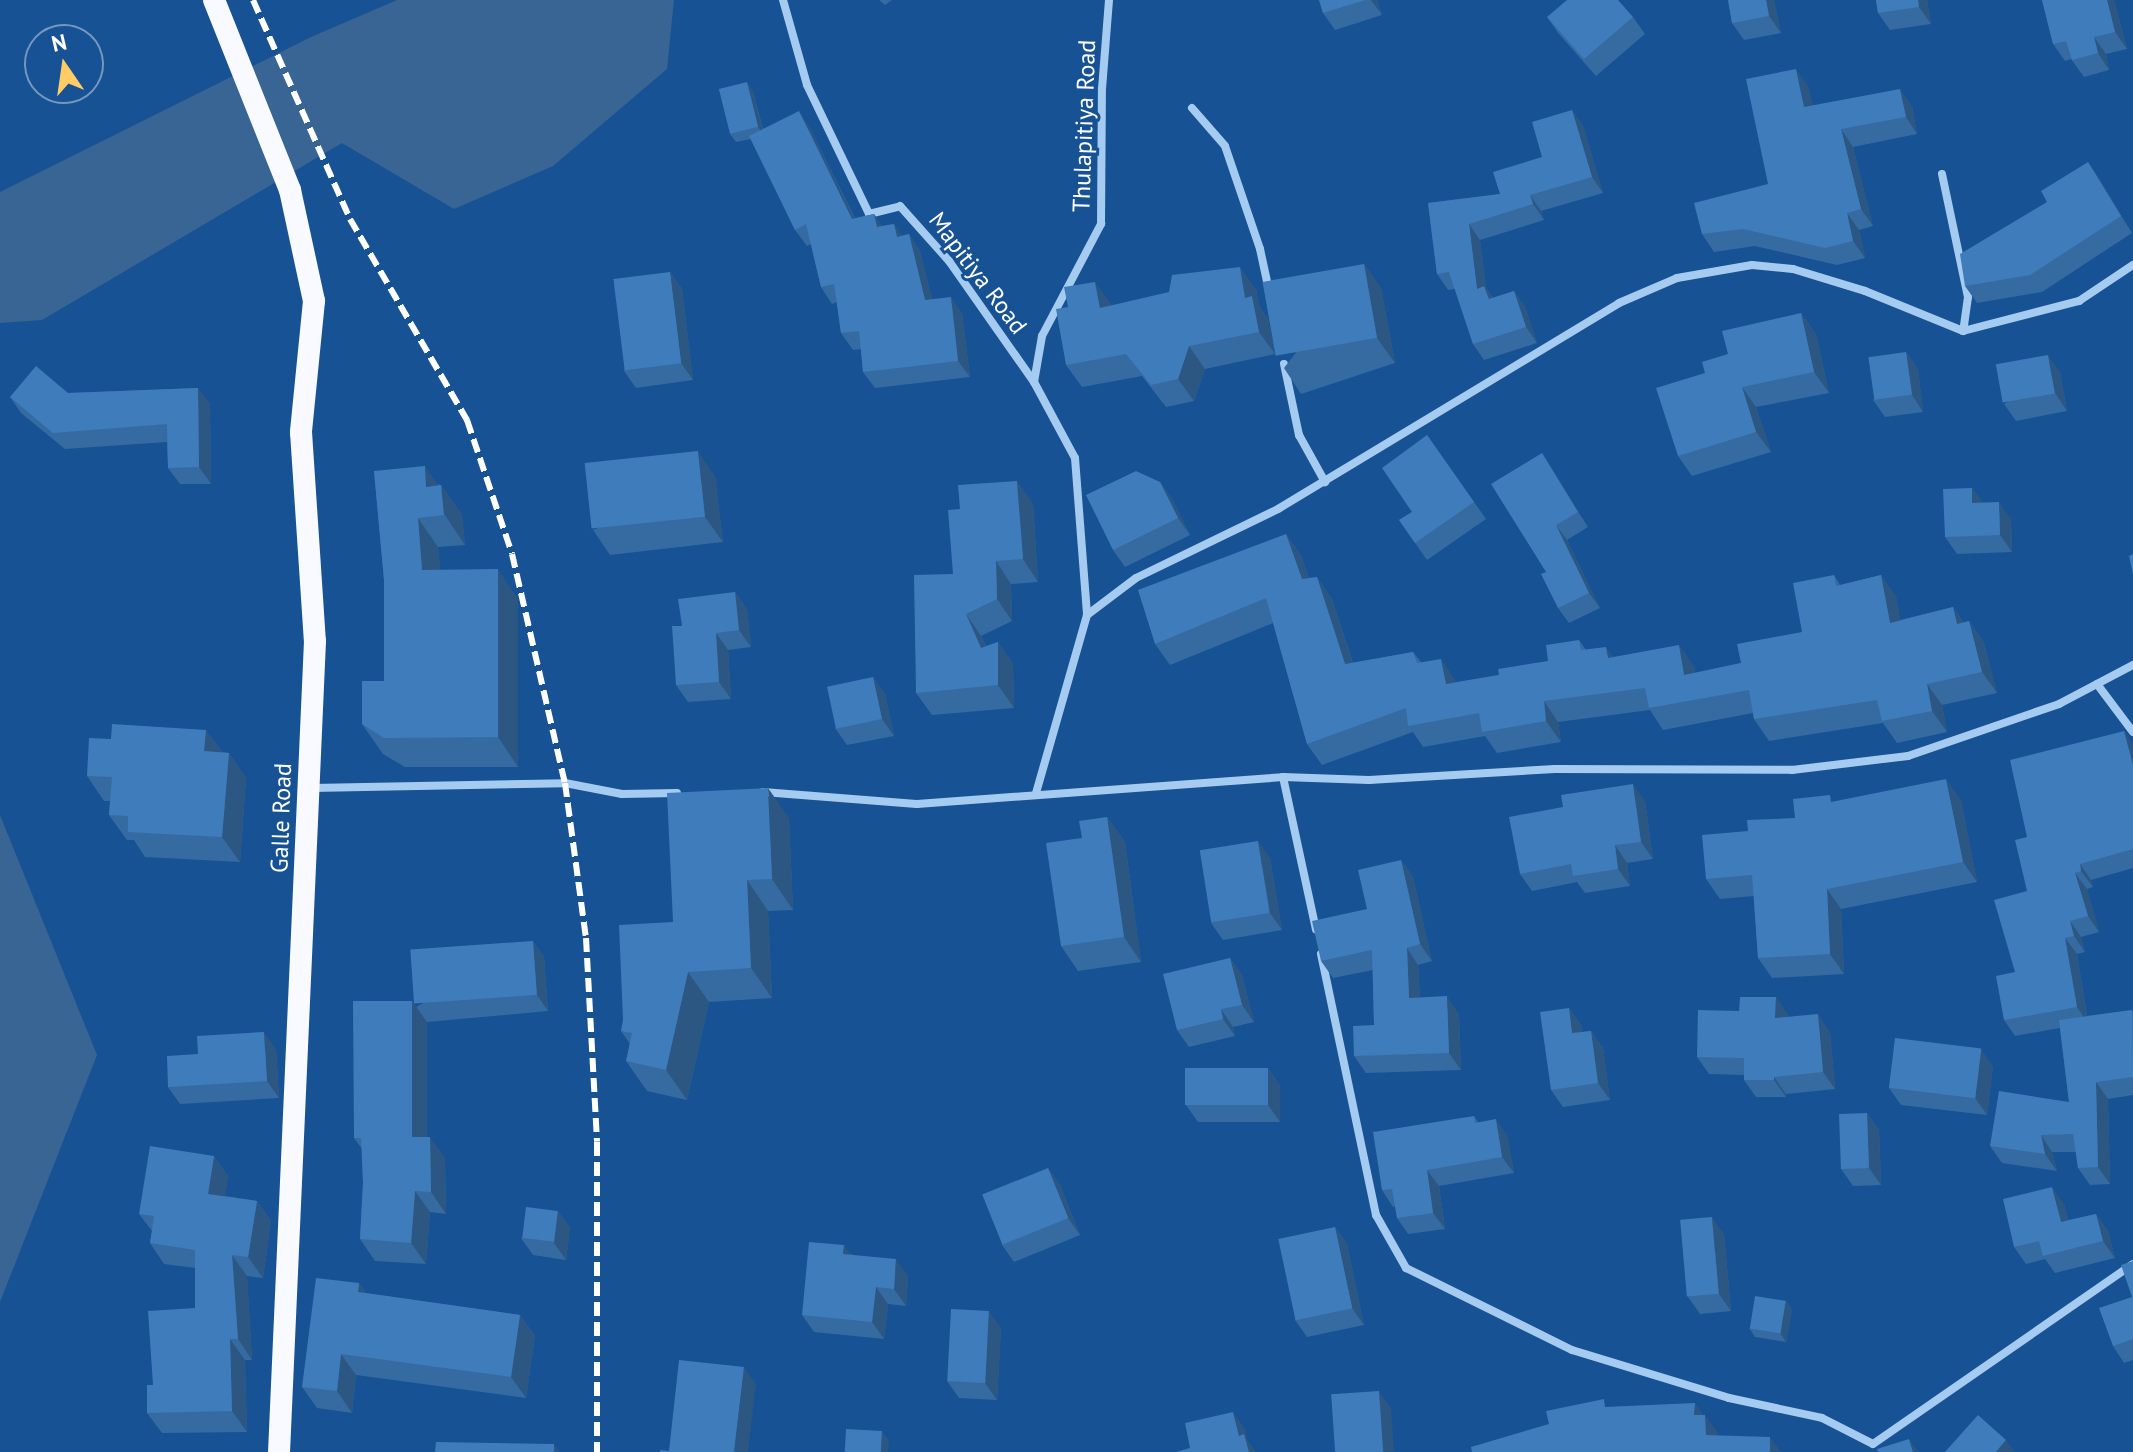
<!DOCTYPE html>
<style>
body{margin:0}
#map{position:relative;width:2133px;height:1452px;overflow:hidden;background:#165294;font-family:"PT Sans",sans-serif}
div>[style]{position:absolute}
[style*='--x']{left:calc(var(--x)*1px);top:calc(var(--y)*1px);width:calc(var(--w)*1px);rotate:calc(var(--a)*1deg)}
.water>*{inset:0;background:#396594}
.minor>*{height:8px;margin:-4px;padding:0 4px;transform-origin:4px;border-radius:4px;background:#a6cbf1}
.trunk>*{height:22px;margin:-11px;padding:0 11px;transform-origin:11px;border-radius:11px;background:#f8faff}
.rail>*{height:6px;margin-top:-3px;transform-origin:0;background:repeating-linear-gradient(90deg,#fff 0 14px,transparent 0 20px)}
.wall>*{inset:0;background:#366ba1}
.shaded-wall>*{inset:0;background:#2c5783}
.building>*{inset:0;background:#3f7cbb;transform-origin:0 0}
span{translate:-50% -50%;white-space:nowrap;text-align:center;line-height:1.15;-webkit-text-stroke:6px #165294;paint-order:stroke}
.street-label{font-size:24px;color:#fff}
.north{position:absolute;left:24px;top:24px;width:80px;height:80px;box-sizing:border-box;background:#165294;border:2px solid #7397bf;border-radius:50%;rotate:347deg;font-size:22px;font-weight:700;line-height:32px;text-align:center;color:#fff}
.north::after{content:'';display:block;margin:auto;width:28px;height:36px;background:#fc6;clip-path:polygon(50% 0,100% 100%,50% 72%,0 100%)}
</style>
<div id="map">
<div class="water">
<div style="clip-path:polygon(397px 0,674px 0,667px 69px,553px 166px,454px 209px,342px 143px,42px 320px,0 323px,0 192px,311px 37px)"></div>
<div style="clip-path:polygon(0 815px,97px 1055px,0 1302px)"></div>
</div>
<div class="minor">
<div style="--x:783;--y:0;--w:88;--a:74.2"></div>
<div style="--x:807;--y:85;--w:143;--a:64.3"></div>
<div style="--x:869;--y:214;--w:32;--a:-14"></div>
<div style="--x:900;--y:206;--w:74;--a:48.3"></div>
<div style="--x:949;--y:261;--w:148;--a:54.9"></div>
<div style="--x:1034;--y:382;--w:86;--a:61.7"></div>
<div style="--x:1075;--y:458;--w:157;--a:85.6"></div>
<div style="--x:1192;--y:108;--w:50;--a:49"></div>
<div style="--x:1225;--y:146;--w:109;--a:71.2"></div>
<div style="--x:1260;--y:249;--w:52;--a:77.8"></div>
<div style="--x:1942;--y:174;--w:126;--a:78.1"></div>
<div style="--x:1968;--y:297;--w:34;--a:98"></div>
<div style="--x:1284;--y:364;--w:73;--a:78.1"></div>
<div style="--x:1299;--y:435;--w:54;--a:61"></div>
<div style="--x:1034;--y:382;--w:47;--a:-80.1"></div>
<div style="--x:1042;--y:336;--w:127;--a:-62.2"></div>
<div style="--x:1101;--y:224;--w:135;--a:-89.6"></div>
<div style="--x:1102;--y:89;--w:89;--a:-85.5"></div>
<div style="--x:2097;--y:684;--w:60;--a:53.1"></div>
<div style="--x:1283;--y:777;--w:156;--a:77.8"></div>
<div style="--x:312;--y:788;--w:253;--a:-1.1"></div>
<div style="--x:565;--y:783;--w:58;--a:10.9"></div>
<div style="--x:622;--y:794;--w:55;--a:-1"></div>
<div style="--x:763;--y:792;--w:154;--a:4.5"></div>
<div style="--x:917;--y:804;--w:367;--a:-4.2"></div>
<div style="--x:1283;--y:777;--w:86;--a:2"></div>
<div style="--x:1369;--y:780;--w:186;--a:-3.4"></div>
<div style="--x:1555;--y:769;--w:237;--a:0.2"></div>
<div style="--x:1792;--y:770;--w:117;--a:-6.9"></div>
<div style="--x:1908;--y:756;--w:160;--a:-19"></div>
<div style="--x:2059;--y:704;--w:84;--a:-27.8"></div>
<div style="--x:1036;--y:793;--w:185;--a:-74"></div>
<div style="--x:1087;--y:615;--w:61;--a:-37.1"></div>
<div style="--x:1136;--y:578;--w:158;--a:-25.9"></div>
<div style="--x:1278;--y:509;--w:398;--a:-31.1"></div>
<div style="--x:1619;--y:303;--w:63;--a:-23.3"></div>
<div style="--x:1677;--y:278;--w:76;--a:-9.8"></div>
<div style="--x:1752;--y:265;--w:41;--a:5.6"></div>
<div style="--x:1793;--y:269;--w:75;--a:17"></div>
<div style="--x:1865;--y:291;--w:106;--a:22.2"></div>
<div style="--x:1963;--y:331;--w:120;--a:-14.5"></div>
<div style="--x:2079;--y:301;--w:65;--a:-33.7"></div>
<div style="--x:1321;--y:954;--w:267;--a:78.1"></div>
<div style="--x:1376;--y:1215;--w:61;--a:60.5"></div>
<div style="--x:1406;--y:1268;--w:185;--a:26.3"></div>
<div style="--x:1572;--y:1350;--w:164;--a:17"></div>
<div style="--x:1729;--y:1398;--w:95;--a:12.1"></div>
<div style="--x:1822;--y:1418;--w:57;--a:27"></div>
<div style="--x:1873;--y:1444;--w:316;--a:-34.7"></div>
</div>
<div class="trunk">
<div style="--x:214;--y:0;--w:205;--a:68.2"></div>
<div style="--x:290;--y:190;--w:114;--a:77.8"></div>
<div style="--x:314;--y:301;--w:132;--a:95.7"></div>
<div style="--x:301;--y:432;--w:209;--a:86.2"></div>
<div style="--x:315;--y:641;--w:812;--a:92.54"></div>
</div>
<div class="rail">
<div style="--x:253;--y:0;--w:240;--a:66.1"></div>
<div style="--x:350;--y:219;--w:233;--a:59.8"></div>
<div style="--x:467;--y:420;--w:141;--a:71.4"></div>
<div style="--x:512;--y:554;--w:235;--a:77"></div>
<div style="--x:565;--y:783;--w:156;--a:82.3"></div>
<div style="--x:586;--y:938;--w:204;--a:86.9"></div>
<div style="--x:597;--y:1142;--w:310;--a:90"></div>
</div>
<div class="wall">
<div style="clip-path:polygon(879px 0,892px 0,885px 5px)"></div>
<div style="clip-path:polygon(1319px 0,1377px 0,1382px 15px,1335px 30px,1323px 13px)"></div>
<div style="clip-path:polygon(1728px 0,1774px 0,1781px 33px,1744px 40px,1732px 23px)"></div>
<div style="clip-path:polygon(1876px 0,1927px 0,1931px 24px,1890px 30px,1878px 13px)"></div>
<div style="clip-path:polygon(2042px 0,2114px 0,2127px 49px,2106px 54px,2109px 70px,2084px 77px,2071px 59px,2065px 61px,2053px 44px)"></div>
<div style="clip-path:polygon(1547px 17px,1633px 17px,1645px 34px,1596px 76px,1559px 34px)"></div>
<div style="clip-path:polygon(1808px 86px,1812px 105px,1912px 106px,1917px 134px,1853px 147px,1873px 226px,1859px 230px,1865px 258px,1837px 265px,1755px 246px,1714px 252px,1702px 234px,1768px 184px)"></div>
<div style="clip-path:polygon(753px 91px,763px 129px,810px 128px,855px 218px,874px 214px,882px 226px,894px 224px,902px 236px,909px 234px,920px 251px,932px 299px,962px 313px,970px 377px,875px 388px,863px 372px,861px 349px,853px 350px,841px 333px,837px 302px,832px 304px,821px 287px,811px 244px,807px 246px,795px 230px,751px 139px,736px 142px,730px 134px)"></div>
<div style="clip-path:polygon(1572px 110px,1583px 126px,1603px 193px,1541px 211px,1544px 220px,1480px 240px,1486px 288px,1493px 298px,1514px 291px,1525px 307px,1537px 343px,1484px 360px,1473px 344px,1455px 289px,1448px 290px,1437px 274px,1428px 203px,1500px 194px,1542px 157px)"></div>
<div style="clip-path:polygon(2088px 162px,2100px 180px,2132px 233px,2042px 292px,1977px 303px,1965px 286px,2047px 202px)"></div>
<div style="clip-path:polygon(1364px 264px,1381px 288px,1395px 363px,1301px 394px,1284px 368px)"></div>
<div style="clip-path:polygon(670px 272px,682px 289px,693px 380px,636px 388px,624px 371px)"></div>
<div style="clip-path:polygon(1256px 289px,1259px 306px,1268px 319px,1275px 354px,1205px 369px,1194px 401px,1166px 407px,1142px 376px,1082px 387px,1066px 365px,1111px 304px,1111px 306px)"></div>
<div style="clip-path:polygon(1801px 313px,1816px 334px,1829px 393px,1756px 407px,1771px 452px,1692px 476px,1678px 456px,1705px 373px,1728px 354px)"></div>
<div style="clip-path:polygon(1906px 352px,1918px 369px,1923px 412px,1885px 417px,1873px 400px)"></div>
<div style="clip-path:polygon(2060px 372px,2067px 411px,2016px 421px,2004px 404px)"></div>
<div style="clip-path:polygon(198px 388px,210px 405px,211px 484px,180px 484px,168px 468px,167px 442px,65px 449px,21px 413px,10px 397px,68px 393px)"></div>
<div style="clip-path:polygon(1427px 435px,1486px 519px,1427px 560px,1399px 520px,1412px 512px)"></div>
<div style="clip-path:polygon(1542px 453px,1588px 527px,1567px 540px,1600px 608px,1569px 623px,1558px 608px,1546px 572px)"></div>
<div style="clip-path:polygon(374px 471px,441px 485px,462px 515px,465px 545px,438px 547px,440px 570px,518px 599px,518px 767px,405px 767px,383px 754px,362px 724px,384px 681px,384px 580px)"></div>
<div style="clip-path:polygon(715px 476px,723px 542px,610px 555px,593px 530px)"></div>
<div style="clip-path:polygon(1160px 482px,1172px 499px,1190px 535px,1125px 567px,1113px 550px)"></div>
<div style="clip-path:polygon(1972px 488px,1982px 502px,2011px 519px,2012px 552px,1957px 554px,1945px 537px)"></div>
<div style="clip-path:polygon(1033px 503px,1038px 582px,1011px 584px,1012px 621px,981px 636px,986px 646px,998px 642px,1013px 664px,1014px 708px,932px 715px,916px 693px,953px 574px)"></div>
<div style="clip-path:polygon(1286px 534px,1301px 555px,1309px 578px,1317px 577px,1332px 599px,1353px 663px,1413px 652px,1421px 662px,1457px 682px,1499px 675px,1548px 661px,1579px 640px,1586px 650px,1613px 657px,1694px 666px,1695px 673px,1741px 663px,1802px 632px,1834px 575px,1840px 585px,1881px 575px,1896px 597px,1900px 620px,1953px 607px,1964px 623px,1969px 621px,1984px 643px,1997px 693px,1942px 705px,1947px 732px,1897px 743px,1883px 723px,1769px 741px,1754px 719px,1753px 713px,1663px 730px,1650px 710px,1558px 722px,1561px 742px,1497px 753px,1485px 736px,1423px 747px,1413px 732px,1322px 765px,1307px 744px,1273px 623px,1170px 665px,1155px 644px)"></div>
<div style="clip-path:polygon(735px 592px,747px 609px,751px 647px,728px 650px,731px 699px,688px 702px,676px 685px,682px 626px)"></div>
<div style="clip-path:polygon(873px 677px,885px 694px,894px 736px,847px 745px,835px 728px)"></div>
<div style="clip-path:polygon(206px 730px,222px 752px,229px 753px,246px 778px,240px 862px,145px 857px,134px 840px,127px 840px,109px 815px,110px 801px,104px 801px,87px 776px,111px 739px)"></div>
<div style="clip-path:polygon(2133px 745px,2133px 868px,2091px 880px,2093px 887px,2087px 889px,2099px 932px,2081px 937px,2085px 952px,2077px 954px,2087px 1016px,2132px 1010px,2133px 1012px,2133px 1095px,2108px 1099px,2110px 1184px,2090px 1185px,2078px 1168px,2076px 1152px,2052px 1152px,2057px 1171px,2002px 1163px,1990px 1146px,2069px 1102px,2060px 1028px,2015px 1036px,2004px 1020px,2015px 972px,2027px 891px,2027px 837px)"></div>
<div style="clip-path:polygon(1961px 800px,1977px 882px,1841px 909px,1844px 974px,1772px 978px,1758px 958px,1754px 896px,1720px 899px,1706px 879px,1748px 831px,1795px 818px,1834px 802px)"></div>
<div style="clip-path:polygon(1645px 801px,1653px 859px,1627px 863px,1630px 886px,1585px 893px,1577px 882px,1532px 891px,1520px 874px)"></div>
<div style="clip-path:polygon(1107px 817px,1125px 842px,1141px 962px,1078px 971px,1061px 946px,1082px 838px)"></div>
<div style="clip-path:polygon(789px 818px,793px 910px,768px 911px,772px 998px,709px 1002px,687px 1100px,647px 1091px,626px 1061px,630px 1044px,621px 1031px,673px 922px)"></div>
<div style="clip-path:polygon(1270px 858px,1282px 930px,1223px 940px,1211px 923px)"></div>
<div style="clip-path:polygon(1401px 860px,1413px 877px,1432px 961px,1418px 965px,1420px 998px,1459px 1014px,1461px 1070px,1366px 1073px,1354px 1056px,1374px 1025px,1373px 970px,1333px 978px,1321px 961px,1367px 909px)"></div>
<div style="clip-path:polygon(533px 941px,544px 957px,548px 1011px,427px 1022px,427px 1137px,445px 1158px,446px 1214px,430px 1212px,426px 1264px,375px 1261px,360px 1239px,363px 1183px,362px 1149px,354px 1138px,412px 1001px,416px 1007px)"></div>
<div style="clip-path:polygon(1230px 958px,1242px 975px,1254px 1022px,1233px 1027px,1235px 1036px,1189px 1047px,1177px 1030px)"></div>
<div style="clip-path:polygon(1569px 1008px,1581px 1025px,1582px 1032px,1591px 1031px,1603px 1048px,1610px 1100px,1563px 1107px,1551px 1090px)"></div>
<div style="clip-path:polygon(1788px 1014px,1787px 1017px,1830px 1032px,1835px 1089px,1786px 1094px,1786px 1097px,1756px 1097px,1744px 1080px,1744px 1075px,1709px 1074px,1697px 1057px)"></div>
<div style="clip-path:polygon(276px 1049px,279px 1098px,180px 1104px,168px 1087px,198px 1054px)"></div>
<div style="clip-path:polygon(1993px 1066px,1987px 1115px,1901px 1105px,1889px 1088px)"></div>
<div style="clip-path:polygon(1268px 1068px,1280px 1086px,1280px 1122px,1198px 1122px,1186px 1105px)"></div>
<div style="clip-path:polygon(1867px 1113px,1879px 1130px,1881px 1185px,1853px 1186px,1841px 1169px)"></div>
<div style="clip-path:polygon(1474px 1116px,1478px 1122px,1507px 1135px,1514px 1173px,1439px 1186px,1445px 1229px,1408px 1234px,1397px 1218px,1395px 1206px,1393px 1207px,1382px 1190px)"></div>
<div style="clip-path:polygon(214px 1156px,228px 1176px,225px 1196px,257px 1201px,271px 1221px,263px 1278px,247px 1276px,252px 1360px,245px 1360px,247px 1432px,162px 1433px,147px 1413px,153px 1385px,195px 1308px,195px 1268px,164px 1264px,150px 1243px,152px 1231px,139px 1214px)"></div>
<div style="clip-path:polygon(1048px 1168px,1060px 1185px,1080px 1235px,1014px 1262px,1002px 1245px)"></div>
<div style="clip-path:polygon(2064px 1204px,2068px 1220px,2096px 1214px,2108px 1231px,2115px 1258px,2055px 1273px,2045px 1259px,2026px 1264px,2014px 1247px)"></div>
<div style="clip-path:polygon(558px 1211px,570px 1228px,566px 1260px,533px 1255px,521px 1238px)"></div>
<div style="clip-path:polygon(1335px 1227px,1347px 1244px,1364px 1325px,1307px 1337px,1295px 1320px)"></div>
<div style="clip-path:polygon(1724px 1234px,1731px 1311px,1700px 1314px,1688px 1297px)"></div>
<div style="clip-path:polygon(851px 1254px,908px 1276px,906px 1306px,888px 1304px,884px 1339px,814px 1332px,802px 1315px)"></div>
<div style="clip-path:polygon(2133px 1261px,2133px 1360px,2124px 1363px,2113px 1346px,2132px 1297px)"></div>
<div style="clip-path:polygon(359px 1283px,366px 1293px,520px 1315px,535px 1336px,526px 1398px,356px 1375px,352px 1413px,317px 1408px,302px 1387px)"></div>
<div style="clip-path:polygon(1786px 1301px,1792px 1310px,1786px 1342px,1755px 1337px,1749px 1328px)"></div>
<div style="clip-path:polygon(1001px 1328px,997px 1400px,959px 1398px,947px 1381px)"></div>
</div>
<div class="shaded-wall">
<div style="clip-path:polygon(1371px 0,1377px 0,1382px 15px)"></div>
<div style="clip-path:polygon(1766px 0,1774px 0,1781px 33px,1769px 16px)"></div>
<div style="clip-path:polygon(1918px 0,1927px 0,1931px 24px,1919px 7px)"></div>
<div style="clip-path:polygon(2107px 0,2114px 0,2127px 49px,2115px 32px)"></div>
<div style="clip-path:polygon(2094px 37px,2106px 54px,2109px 70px,2098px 53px)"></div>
<div style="clip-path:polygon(1796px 69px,1808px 86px,1816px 124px,1804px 107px)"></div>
<div style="clip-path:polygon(747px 82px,753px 91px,764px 135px,758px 127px)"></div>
<div style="clip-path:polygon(1900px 89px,1912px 106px,1917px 134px,1906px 117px)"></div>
<div style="clip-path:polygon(1572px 110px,1583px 126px,1603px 193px,1592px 177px)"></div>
<div style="clip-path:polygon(799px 111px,810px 128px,863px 236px,852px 219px)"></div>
<div style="clip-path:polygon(1841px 129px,1853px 147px,1873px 226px,1861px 209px)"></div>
<div style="clip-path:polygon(2088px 162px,2100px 180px,2132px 233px,2121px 216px)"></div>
<div style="clip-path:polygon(1530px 195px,1541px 211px,1544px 220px,1533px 204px)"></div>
<div style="clip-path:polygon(1847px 213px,1859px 230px,1865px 258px,1853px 241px)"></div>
<div style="clip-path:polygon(874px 214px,886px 231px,877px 227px)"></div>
<div style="clip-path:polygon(894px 224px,906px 240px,897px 237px)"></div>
<div style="clip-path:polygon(1469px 224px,1480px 240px,1486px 288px,1495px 302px,1500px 315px,1477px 289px)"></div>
<div style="clip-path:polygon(909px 234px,920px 251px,937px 316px,925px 300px)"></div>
<div style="clip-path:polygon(1364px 264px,1381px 288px,1395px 363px,1377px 338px)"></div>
<div style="clip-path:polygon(1240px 267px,1256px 289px,1259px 306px,1268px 319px,1275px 354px,1259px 332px,1245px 298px)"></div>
<div style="clip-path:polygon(670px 272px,682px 289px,693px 380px,681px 363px)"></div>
<div style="clip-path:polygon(1095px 282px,1111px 304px,1115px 331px,1100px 308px)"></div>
<div style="clip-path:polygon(1514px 291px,1525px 307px,1537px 343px,1526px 327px)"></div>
<div style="clip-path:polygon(951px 297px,962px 313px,970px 377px,958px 361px)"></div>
<div style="clip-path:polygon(1801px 313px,1816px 334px,1829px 393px,1814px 372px)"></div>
<div style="clip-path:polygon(1189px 346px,1205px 369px,1194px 401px,1178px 379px)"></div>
<div style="clip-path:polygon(1906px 352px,1918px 369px,1923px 412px,1912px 395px)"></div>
<div style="clip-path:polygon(2048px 355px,2060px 372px,2067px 411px,2055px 393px)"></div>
<div style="clip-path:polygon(1742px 387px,1756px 407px,1771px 452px,1756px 432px)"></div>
<div style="clip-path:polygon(198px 388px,210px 405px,211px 484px,199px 467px)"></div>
<div style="clip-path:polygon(698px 451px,715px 476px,723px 542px,705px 517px)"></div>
<div style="clip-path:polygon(1542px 453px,1552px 468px,1588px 527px,1578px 512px)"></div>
<div style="clip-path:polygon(425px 466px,442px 491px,441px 485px,462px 515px,465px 545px,426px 487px)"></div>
<div style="clip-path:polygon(1017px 481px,1033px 503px,1038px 582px,1023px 559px)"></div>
<div style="clip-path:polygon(1160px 482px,1172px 499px,1190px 535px,1178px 518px)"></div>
<div style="clip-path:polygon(1972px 488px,1984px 505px,1972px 503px)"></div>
<div style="clip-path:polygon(1999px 502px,2011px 519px,2012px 552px,2000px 535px)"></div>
<div style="clip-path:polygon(418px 518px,438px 547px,443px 599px,422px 570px)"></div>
<div style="clip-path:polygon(1556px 525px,1567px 540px,1600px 608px,1589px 593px)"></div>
<div style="clip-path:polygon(1286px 534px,1301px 555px,1317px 600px,1302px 579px)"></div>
<div style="clip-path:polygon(996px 561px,1011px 584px,1012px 621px,997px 599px)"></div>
<div style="clip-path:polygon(498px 569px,518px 599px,518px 767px,498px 737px)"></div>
<div style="clip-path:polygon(1881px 575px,1896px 597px,1905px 644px,1890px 623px)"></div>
<div style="clip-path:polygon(1317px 577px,1332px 599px,1360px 686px,1345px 664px)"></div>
<div style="clip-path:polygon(735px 592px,747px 609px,751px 647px,739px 630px)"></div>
<div style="clip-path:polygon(1953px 607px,1968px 628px,1957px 624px)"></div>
<div style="clip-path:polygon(966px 614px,981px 636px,996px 671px,981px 648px)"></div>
<div style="clip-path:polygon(1969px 621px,1984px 643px,1997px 693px,1982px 672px)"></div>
<div style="clip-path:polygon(716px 633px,728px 650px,731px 699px,719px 682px)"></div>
<div style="clip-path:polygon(998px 642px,1013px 664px,1014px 708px,998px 685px)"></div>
<div style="clip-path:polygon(1679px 645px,1694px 666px,1699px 696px,1684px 675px)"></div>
<div style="clip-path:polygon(1606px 647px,1621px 668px,1608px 658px)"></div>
<div style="clip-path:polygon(1441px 659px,1456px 681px,1461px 705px,1446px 684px)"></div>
<div style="clip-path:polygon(873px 677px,885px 694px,894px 736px,882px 719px)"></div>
<div style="clip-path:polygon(1927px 684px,1942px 705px,1947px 732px,1932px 711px)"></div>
<div style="clip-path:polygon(1544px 701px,1558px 722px,1561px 742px,1546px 721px)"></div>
<div style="clip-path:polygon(206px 730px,224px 755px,204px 751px)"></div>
<div style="clip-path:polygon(2124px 731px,2133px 745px,2133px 765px)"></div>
<div style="clip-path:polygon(229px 753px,246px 778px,240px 862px,222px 837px)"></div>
<div style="clip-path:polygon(1946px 779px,1961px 800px,1977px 882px,1963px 862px)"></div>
<div style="clip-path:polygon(1633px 784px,1645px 801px,1653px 859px,1641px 842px)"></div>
<div style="clip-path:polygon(768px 788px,789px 818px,793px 910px,772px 879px)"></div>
<div style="clip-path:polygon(1107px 817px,1125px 842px,1141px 962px,1124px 937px)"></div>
<div style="clip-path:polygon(1258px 841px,1270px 858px,1282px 930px,1270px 913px)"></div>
<div style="clip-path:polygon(1615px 845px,1627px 863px,1630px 886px,1618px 869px)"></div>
<div style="clip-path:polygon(1401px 860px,1413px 877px,1432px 961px,1420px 944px)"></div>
<div style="clip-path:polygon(2080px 864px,2091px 880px,2093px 887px,2081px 871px)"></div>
<div style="clip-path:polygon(2075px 873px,2087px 889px,2099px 932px,2088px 916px)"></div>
<div style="clip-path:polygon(747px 880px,768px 911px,772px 998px,751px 968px)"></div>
<div style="clip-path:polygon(1827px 889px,1841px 909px,1844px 974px,1830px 954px)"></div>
<div style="clip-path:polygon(2070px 921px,2081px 937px,2085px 952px,2074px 936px)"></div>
<div style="clip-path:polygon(2065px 938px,2077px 954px,2088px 1024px,2077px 1007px)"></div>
<div style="clip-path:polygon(533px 941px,544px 957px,548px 1011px,537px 995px)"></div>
<div style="clip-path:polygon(1407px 948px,1418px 965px,1421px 1015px,1409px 998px)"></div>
<div style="clip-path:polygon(1230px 958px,1242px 975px,1254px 1022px,1242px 1005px)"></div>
<div style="clip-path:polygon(688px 972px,709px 1002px,687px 1100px,666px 1070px)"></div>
<div style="clip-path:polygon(1447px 996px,1459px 1014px,1461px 1070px,1449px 1053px)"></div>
<div style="clip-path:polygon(1776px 997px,1788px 1014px,1787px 1035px,1775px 1018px)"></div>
<div style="clip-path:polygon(412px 1001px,427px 1022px,427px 1159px,412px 1137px)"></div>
<div style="clip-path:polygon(1569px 1008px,1581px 1025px,1584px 1050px,1572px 1033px)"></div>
<div style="clip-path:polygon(1221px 1009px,1233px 1027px,1235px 1036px,1223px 1019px)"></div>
<div style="clip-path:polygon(1818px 1014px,1830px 1032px,1835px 1089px,1823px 1072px)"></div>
<div style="clip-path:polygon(1591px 1031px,1603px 1048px,1610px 1100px,1598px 1083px)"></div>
<div style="clip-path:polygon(264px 1032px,276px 1049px,279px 1098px,267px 1081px)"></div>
<div style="clip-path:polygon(1981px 1049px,1993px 1066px,1987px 1115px,1975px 1098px)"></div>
<div style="clip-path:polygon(1268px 1068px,1280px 1086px,1280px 1122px,1268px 1105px)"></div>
<div style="clip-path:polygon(1774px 1077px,1786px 1094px,1786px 1097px,1774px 1080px)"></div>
<div style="clip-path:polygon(2096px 1082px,2108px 1099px,2110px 1184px,2098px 1167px)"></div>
<div style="clip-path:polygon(1867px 1113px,1879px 1130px,1881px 1185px,1869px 1168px)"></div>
<div style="clip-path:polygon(1496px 1119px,1507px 1135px,1514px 1173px,1502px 1157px)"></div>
<div style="clip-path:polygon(2041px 1135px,2052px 1152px,2057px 1171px,2045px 1154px)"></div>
<div style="clip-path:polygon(430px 1137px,445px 1158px,446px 1214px,431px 1192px)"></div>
<div style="clip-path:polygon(214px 1156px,228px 1176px,223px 1214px,208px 1194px)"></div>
<div style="clip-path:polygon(1048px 1168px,1060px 1185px,1080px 1235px,1068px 1218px)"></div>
<div style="clip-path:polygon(1427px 1170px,1439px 1186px,1445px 1229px,1433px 1213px)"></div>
<div style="clip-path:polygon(2052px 1187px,2064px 1204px,2072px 1239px,2061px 1222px)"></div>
<div style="clip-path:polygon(415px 1191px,430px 1212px,426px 1264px,411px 1243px)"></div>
<div style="clip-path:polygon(257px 1201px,271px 1221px,263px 1278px,248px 1257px)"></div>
<div style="clip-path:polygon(558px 1211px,570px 1228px,566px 1260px,554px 1243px)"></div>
<div style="clip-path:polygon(2096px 1214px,2108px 1231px,2115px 1258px,2103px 1241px)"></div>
<div style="clip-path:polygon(1712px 1217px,1724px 1234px,1731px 1311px,1719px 1294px)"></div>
<div style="clip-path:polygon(1335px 1227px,1347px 1244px,1364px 1325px,1352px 1308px)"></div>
<div style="clip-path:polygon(844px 1245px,856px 1262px,843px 1254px)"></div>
<div style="clip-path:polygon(232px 1255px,247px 1276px,252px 1360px,238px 1339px)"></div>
<div style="clip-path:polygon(896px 1259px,908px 1276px,906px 1306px,894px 1289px)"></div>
<div style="clip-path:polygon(359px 1283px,374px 1305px,358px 1292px)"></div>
<div style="clip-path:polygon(876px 1287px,888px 1304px,884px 1339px,872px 1322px)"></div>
<div style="clip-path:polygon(1786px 1301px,1792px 1310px,1786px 1342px,1780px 1333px)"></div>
<div style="clip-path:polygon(989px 1311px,1001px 1328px,997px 1400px,985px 1383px)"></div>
<div style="clip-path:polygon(520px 1315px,535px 1336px,526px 1398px,511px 1377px)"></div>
<div style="clip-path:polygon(230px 1339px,245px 1360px,247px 1432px,232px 1411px)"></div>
<div style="clip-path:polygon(341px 1354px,356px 1375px,352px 1413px,337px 1391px)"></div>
<div style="clip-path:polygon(744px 1367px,756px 1384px,748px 1452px,734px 1452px)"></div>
<div style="clip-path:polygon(1379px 1391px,1391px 1408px,1394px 1452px,1383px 1452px)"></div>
<div style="clip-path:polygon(1695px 1403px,1706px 1419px,1705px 1415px,1717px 1431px,1717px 1451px,1706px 1435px,1694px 1415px)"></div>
<div style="clip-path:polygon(1233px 1412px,1245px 1429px,1247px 1439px,1256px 1452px,1249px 1452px,1239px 1436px)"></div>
<div style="clip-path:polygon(882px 1431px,889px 1440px,888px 1452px,881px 1452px)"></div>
<div style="clip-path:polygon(1770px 1437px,1781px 1452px,1770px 1452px)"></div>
<div style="clip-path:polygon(1909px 1439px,1918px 1452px,1913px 1452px)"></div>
<div style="clip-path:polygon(2006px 1440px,2015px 1452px,1996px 1452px)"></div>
<div style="clip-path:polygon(554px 1444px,560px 1452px,554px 1452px)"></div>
</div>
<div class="building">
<div style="clip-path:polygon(1319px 0,1365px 0,1323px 13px)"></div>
<div style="clip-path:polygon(1567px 0,1618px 0,1633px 17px,1584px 59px,1547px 17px)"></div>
<div style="clip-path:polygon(1728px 0,1766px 0,1769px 16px,1732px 23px)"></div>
<div style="clip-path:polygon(1876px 0,1918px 0,1919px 7px,1878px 13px)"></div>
<div style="clip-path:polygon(2042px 0,2107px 0,2115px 32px,2094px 37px,2098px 53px,2072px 60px,2066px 41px,2053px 44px)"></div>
<div style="clip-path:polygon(1796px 69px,1804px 107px,1900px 89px,1906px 117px,1841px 129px,1861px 209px,1847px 213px,1853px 241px,1825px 248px,1743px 229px,1702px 234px,1694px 203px,1768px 184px,1746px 79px)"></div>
<div style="left:747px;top:82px;width:46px;height:29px;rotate:76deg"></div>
<div style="clip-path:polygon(1572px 110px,1592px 177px,1530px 195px,1533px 204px,1469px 224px,1477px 289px,1484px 286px,1489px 299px,1514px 291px,1526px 327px,1473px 344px,1449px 272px,1437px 274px,1428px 203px,1500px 194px,1493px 172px,1542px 157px,1532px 122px)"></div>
<div style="clip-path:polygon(799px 111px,852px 219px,874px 214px,877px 227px,894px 224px,897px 237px,909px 234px,925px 300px,951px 297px,958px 361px,863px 372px,859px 331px,841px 333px,834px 284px,821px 287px,806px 224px,795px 230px,749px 136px)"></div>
<div style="clip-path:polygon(2088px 162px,2121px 216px,2030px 275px,1965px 286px,1960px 254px,2047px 202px,2041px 191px)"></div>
<div style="left:1364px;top:264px;width:75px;height:103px;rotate:80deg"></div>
<div style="clip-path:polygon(1240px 267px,1245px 298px,1252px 296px,1259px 332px,1189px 346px,1178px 379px,1151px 385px,1126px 354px,1066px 365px,1056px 309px,1068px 307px,1064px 287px,1095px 282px,1100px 308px,1169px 292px,1172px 275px)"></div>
<div style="left:670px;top:272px;width:92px;height:57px;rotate:83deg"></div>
<div style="clip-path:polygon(1801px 313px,1814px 372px,1742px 387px,1756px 432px,1678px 456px,1656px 388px,1705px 373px,1702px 362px,1728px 354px,1722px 331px)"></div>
<div style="left:1906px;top:352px;width:43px;height:38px;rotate:82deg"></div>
<div style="left:2048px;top:355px;width:39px;height:53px;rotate:80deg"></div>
<div style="clip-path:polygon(36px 366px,68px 393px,198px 388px,199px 467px,168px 468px,167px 424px,53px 433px,10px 397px)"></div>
<div style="clip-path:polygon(1427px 435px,1474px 502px,1415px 543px,1399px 520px,1412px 512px,1382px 468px)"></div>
<div style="left:698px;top:451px;width:66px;height:114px;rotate:84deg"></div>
<div style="clip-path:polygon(1542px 453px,1578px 512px,1556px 525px,1589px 593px,1558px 608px,1541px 574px,1546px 572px,1491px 484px)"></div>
<div style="clip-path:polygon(425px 466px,426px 487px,441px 485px,444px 515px,418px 518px,422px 570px,498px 569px,498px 737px,384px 738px,362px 724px,362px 681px,384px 681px,384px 580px,374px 471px)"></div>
<div style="clip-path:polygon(1136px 471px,1160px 482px,1178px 518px,1113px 550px,1086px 495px)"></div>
<div style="clip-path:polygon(1017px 481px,1023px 559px,996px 561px,997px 599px,966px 614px,981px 648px,998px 642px,998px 685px,916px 693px,914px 575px,953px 574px,948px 510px,960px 509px,958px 485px)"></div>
<div style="clip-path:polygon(1972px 488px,1972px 503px,1999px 502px,2000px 535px,1945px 537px,1943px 489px)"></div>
<div style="clip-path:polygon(1286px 534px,1302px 579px,1317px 577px,1345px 664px,1413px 652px,1417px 663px,1441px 659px,1446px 684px,1499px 675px,1498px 669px,1548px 661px,1546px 645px,1579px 640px,1581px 650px,1606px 647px,1608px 658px,1679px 645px,1684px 675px,1741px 663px,1737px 644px,1802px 632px,1793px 583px,1834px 575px,1836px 586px,1881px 575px,1890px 623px,1953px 607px,1957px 624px,1969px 621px,1982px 672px,1927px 684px,1932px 711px,1882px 721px,1877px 700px,1754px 719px,1749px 690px,1649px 708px,1645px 688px,1544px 701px,1546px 721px,1482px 732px,1479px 713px,1408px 726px,1406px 708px,1307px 744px,1266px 598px,1155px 644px,1138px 590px)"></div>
<div style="clip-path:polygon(2133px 554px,2133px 574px,2129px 556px)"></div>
<div style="clip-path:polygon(735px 592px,739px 630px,716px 633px,719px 682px,676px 685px,672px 626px,682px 626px,678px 599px)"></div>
<div style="left:873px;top:677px;width:43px;height:47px;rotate:78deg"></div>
<div style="clip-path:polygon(112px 724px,206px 730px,204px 751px,229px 753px,222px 837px,128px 832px,128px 816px,109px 815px,112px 777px,87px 776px,89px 738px,111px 739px)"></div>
<div style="clip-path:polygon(2124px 731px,2133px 765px,2133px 849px,2080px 864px,2081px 871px,2075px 873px,2088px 916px,2070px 921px,2074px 936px,2065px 938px,2077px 1007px,2004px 1020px,1996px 976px,2015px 972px,1994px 900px,2027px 891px,2015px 840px,2027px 837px,2010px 760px)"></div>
<div style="clip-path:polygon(1946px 779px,1963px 862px,1827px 889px,1830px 954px,1758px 958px,1752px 875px,1706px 879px,1702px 835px,1748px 831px,1747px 820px,1795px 818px,1793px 799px,1830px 795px,1831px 802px)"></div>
<div style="clip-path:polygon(1633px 784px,1641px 842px,1615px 845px,1618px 869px,1573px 876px,1571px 864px,1520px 874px,1509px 817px,1563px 807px,1561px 795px)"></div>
<div style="clip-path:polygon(768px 788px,772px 879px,747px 880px,751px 968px,688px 972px,666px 1070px,626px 1061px,632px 1033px,621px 1031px,623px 1020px,619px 925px,673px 922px,667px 793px)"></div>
<div style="clip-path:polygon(1107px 817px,1124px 937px,1061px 946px,1046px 843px,1082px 838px,1079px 821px)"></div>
<div style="left:1258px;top:841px;width:73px;height:59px;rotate:81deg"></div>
<div style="clip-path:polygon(1401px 860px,1420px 944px,1407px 948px,1409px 998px,1447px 996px,1449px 1053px,1354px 1056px,1353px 1026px,1374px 1025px,1372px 950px,1321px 961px,1312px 921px,1367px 909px,1358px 870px)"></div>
<div style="left:533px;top:941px;width:54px;height:123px;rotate:86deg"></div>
<div style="clip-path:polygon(1230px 958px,1242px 1005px,1221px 1009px,1223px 1019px,1177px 1030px,1163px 974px)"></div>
<div style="clip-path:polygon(1740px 997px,1776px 997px,1775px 1018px,1818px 1014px,1823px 1072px,1774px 1077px,1774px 1080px,1744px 1080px,1744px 1058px,1697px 1057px,1698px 1010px,1739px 1011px)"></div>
<div style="clip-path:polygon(353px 1001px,412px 1001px,412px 1137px,430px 1137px,431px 1192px,415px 1191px,411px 1243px,360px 1239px,363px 1183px,361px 1138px,354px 1138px)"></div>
<div style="clip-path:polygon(1569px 1008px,1572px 1033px,1591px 1031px,1598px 1083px,1551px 1090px,1540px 1012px)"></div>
<div style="clip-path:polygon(2132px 1010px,2133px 1077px,2096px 1082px,2098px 1167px,2078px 1168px,2073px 1134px,2041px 1135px,2045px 1154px,1990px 1146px,1999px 1091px,2069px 1102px,2059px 1020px)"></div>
<div style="clip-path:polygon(264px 1032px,267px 1081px,168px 1087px,167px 1056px,198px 1054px,197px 1036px)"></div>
<div style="left:1895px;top:1038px;width:87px;height:50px;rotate:7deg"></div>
<div style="left:1268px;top:1068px;width:37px;height:83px;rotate:90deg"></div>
<div style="left:1867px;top:1113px;width:55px;height:28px;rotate:88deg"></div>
<div style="clip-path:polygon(1474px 1116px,1475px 1123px,1496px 1119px,1502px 1157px,1427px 1170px,1433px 1213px,1397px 1218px,1392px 1189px,1382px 1190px,1373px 1132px)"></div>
<div style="clip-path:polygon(150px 1146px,214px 1156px,208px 1194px,257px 1201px,248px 1257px,232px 1255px,238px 1339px,230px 1339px,232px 1411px,147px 1413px,147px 1385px,153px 1385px,148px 1311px,195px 1308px,195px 1250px,150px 1243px,154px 1216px,139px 1214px)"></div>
<div style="left:1048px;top:1168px;width:54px;height:71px;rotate:68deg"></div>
<div style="clip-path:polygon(2052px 1187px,2061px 1222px,2096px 1214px,2103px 1241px,2043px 1256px,2039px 1241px,2014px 1247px,2003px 1199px)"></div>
<div style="left:526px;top:1207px;width:32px;height:31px;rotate:7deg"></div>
<div style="left:1712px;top:1217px;width:77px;height:32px;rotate:85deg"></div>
<div style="left:1335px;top:1227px;width:83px;height:58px;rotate:78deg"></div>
<div style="clip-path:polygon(809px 1242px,844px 1245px,843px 1254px,896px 1259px,894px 1289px,876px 1287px,872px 1322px,802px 1315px)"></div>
<div style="clip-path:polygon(2133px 1261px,2133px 1339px,2113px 1346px,2099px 1308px,2132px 1297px,2121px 1265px)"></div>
<div style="clip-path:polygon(316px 1278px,359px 1283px,358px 1292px,520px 1315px,511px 1377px,341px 1354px,337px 1391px,302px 1387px)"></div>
<div style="left:1755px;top:1296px;width:31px;height:33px;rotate:9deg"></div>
<div style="left:951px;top:1309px;width:38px;height:72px;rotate:3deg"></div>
<div style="clip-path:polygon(679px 1360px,744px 1367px,734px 1452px,660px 1452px,660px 1450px,669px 1451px)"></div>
<div style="left:1379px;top:1391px;width:61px;height:48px;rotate:86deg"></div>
<div style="clip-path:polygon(1604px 1399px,1605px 1407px,1695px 1403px,1694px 1415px,1705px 1415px,1706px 1435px,1770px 1437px,1770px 1452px,1472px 1452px,1471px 1447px,1549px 1424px,1546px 1411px)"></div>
<div style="clip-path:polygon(1233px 1412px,1239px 1436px,1244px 1434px,1249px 1452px,1176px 1452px,1190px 1448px,1185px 1423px)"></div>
<div style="clip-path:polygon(1978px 1415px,2006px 1440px,1996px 1452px,1945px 1452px)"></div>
<div style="left:846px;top:1429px;width:36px;height:23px;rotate:3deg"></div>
<div style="clip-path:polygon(1909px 1439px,1913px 1452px,1878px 1452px,1877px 1449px)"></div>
<div style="clip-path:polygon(436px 1442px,554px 1444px,554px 1452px,435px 1452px)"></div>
</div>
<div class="street-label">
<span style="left:1084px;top:126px;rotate:-88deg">Thulapitiya Road</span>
<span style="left:978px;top:273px;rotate:53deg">Mapitiya Road</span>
<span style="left:281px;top:818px;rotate:-88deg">Galle Road</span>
</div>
<div class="north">N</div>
</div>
